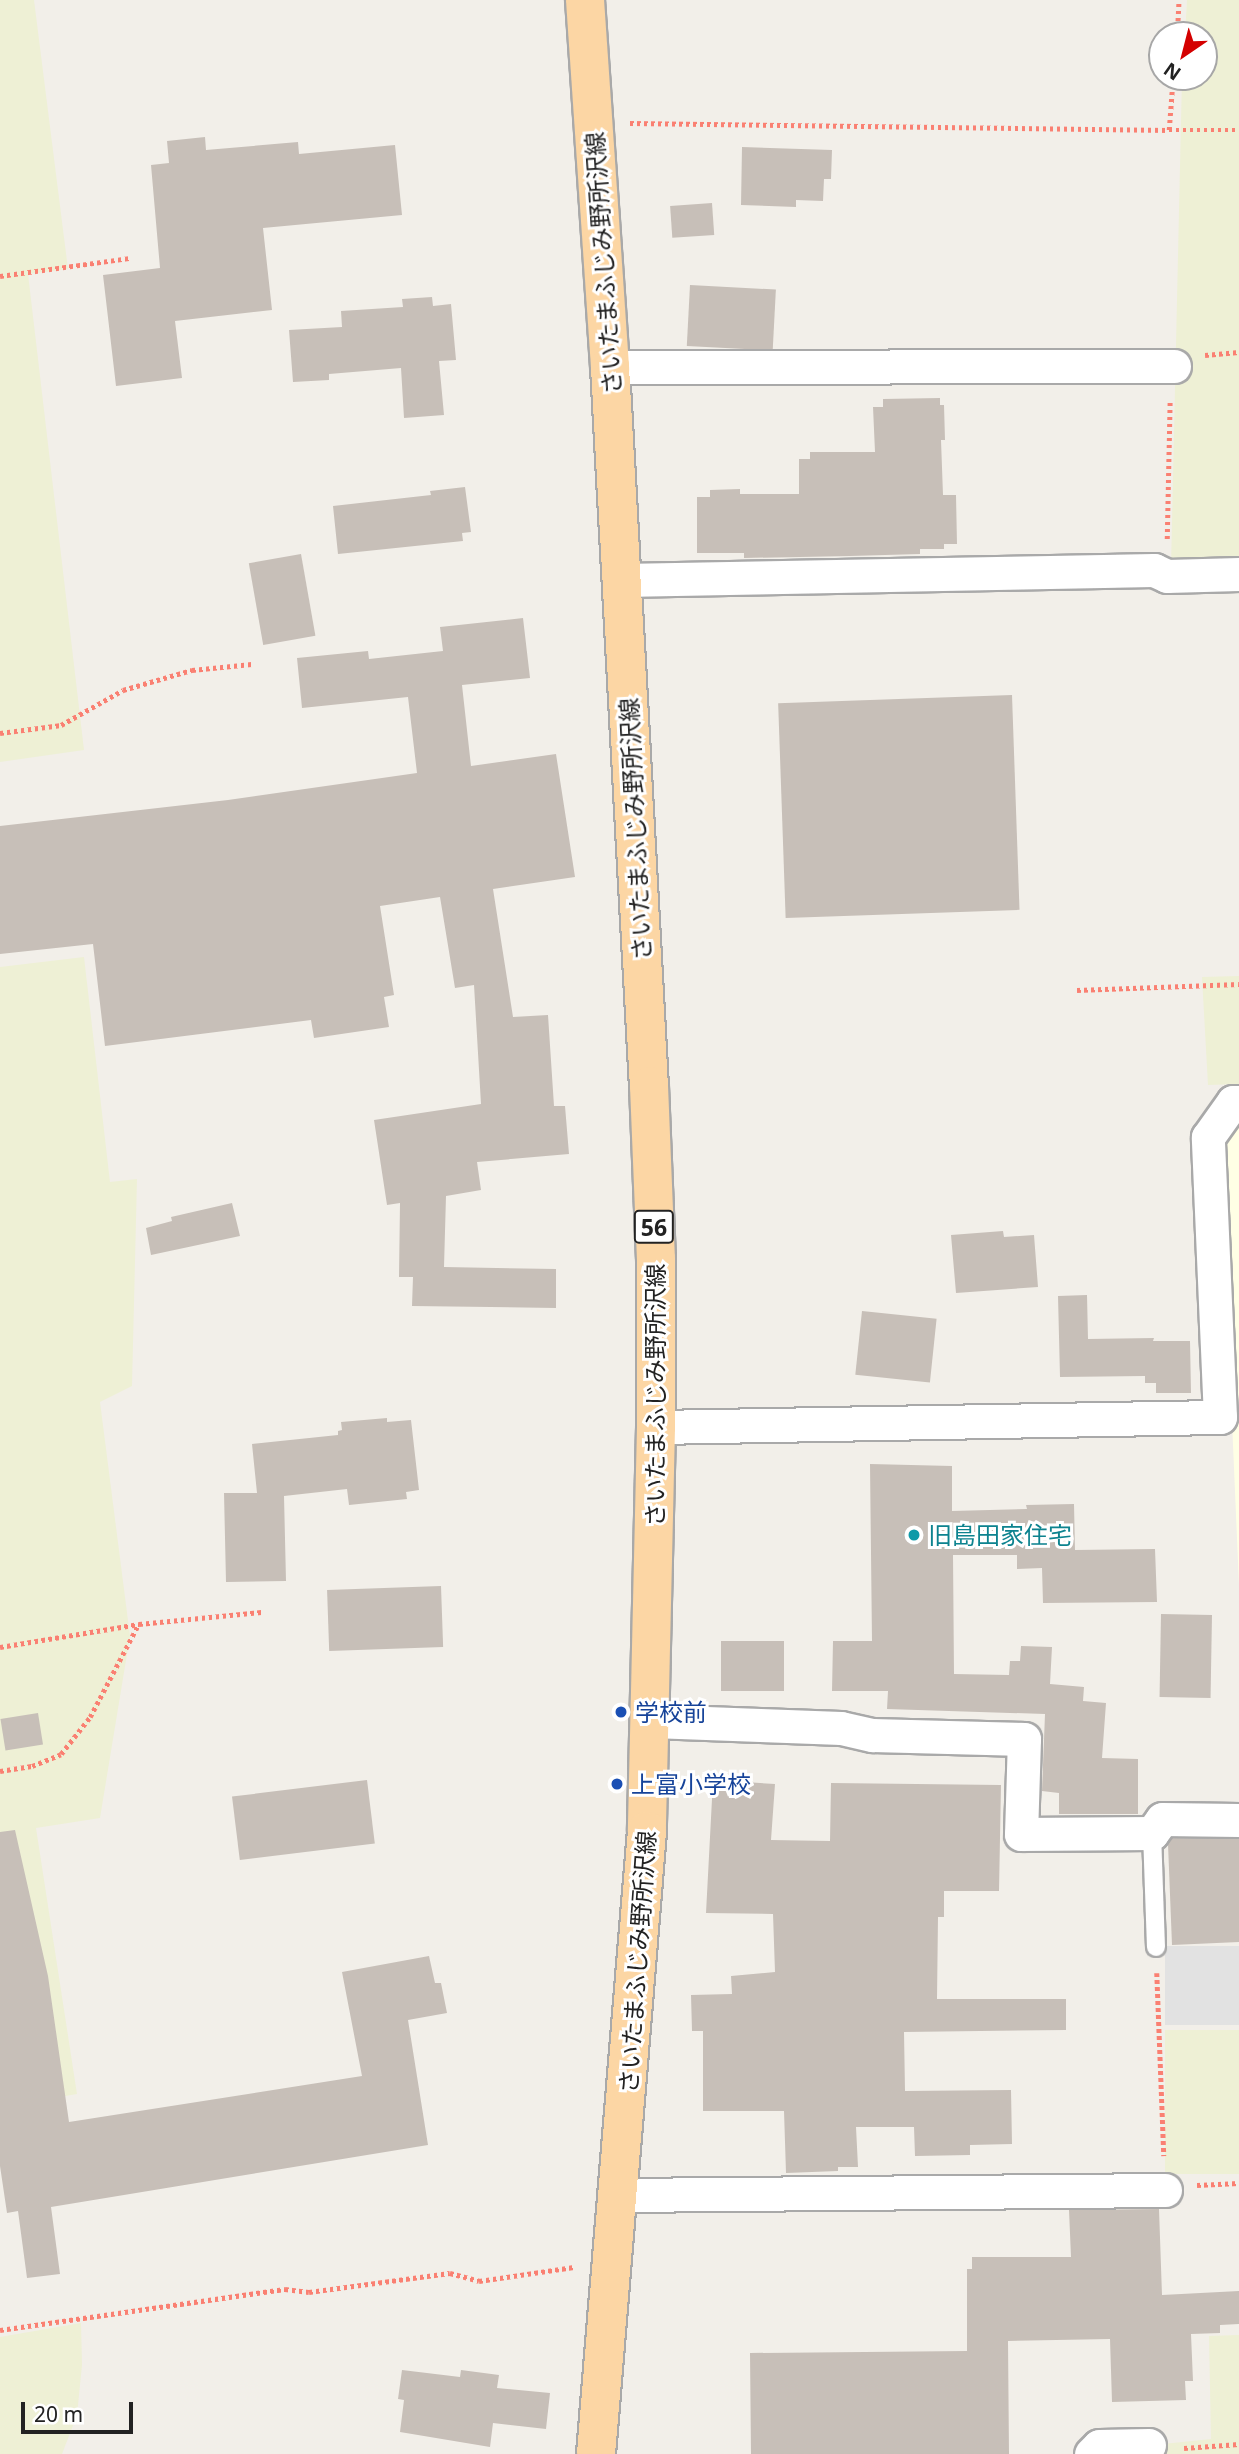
<!DOCTYPE html>
<meta charset="utf-8">
<style>
body{margin:0}
#map{position:relative;width:1239px;height:2454px;overflow:hidden;background:#f2efe9;font-family:"Noto Sans","Noto Sans JP",sans-serif}
div>[style]{position:absolute}
[style*='--x']{left:calc(var(--x)*1px);top:calc(var(--y)*1px);width:calc(var(--w)*1px);rotate:calc(var(--a)*1deg)}
.education>*{inset:0;background:#ffffe5}
.farmland>*{inset:0;background:#eef0d5;transform-origin:0 0}
.parking>*{inset:0;background:#e2e2e2;transform-origin:0 0}
.building>*{inset:0;background:#c7bfb8;transform-origin:0 0}
.path>*{height:4.5px;margin-top:-2.25px;transform-origin:0;background:repeating-linear-gradient(90deg,#fa8072 0 3.5px,transparent 0 7px)}
.roads{filter:drop-shadow(2px 0 #a9a9a9) drop-shadow(-2px 0 #a9a9a9) drop-shadow(0 2px #a9a9a9) drop-shadow(0 -2px #a9a9a9)}
.service>*{height:18px;margin:-9px;padding:0 9px;transform-origin:9px;border-radius:9px;background:#fff}
.minor>*{height:33px;margin:-16.5px;padding:0 16.5px;transform-origin:16.5px;border-radius:16.5px;background:#fff}
.primary>*{height:38px;margin:-19px;padding:0 19px;transform-origin:19px;border-radius:19px;background:#fcd6a4}
.dots>*{width:19px;height:19px;translate:-50% -50%;box-sizing:border-box;border:4px solid #fff;border-radius:50%}
span{translate:-50% -50%;white-space:nowrap;text-align:center;line-height:1.15;-webkit-text-stroke:6px #fff;paint-order:stroke}
.shield-label span{padding:2px 5px;background:#fff;border:2px solid;border-radius:5px;-webkit-text-stroke-width:0}
.shield-label{font-size:23px;color:#222;font-weight:700}
.street-label{font-size:24px;color:#222}
.culture-label{font-size:24px;color:#0d838f}
.left{translate:0 -50%;text-align:left}
.transit-label{font-size:24px;color:#164399}
.north{position:absolute;left:1148px;top:21px;width:70px;height:70px;box-sizing:border-box;background:#fff;border:2px solid #a7a7a7;border-radius:50%;rotate:215deg;font-size:19px;font-weight:700;line-height:28px;text-align:center;color:#222}
.north::after{content:'';display:block;margin:auto;width:24px;height:32px;background:#d40000;clip-path:polygon(50% 0,100% 100%,50% 72%,0 100%)}
.scale{position:absolute;left:21px;top:2402px;width:112px;height:32px;box-sizing:border-box;border:4px solid #222;border-top:0;padding-left:9px;font-size:21px;line-height:24px;white-space:nowrap;color:#222;-webkit-text-stroke:5px #fff;paint-order:stroke}
</style>
<div id="map">
<div class="education">
<div style="clip-path:polygon(1239px 1113px,1239px 1585px,1220px 1141px)"></div>
</div>
<div class="farmland">
<div style="clip-path:polygon(0 0,34px 0,68px 269px,28px 274px,84px 750px,0 762px)"></div>
<div style="clip-path:polygon(1187px 0,1239px 0,1239px 566px,1171px 567px,1182px 77px,1204px 77px,1204px 35px,1185px 35px)"></div>
<div style="clip-path:polygon(84px 957px,110px 1182px,137px 1179px,132px 1386px,100px 1402px,130px 1636px,100px 1818px,36px 1828px,77px 2094px,0 2107px,0 967px)"></div>
<div style="clip-path:polygon(1239px 976px,1239px 1084px,1208px 1085px,1202px 977px)"></div>
<div style="left:1239px;top:2030px;width:144px;height:74px;rotate:90deg"></div>
<div style="clip-path:polygon(81px 2323px,82px 2365px,77px 2415px,62px 2454px,0 2454px,0 2337px)"></div>
<div style="clip-path:polygon(1239px 2335px,1239px 2454px,1158px 2454px,1163px 2444px,1211px 2439px,1209px 2336px)"></div>
</div>
<div class="parking">
<div style="left:1239px;top:1946px;width:79px;height:74px;rotate:90deg"></div>
</div>
<div class="building">
<div style="clip-path:polygon(205px 137px,206px 150px,298px 142px,299px 154px,395px 145px,402px 215px,263px 228px,272px 310px,175px 321px,182px 378px,116px 386px,103px 275px,160px 268px,151px 165px,169px 163px,167px 141px)"></div>
<div style="clip-path:polygon(742px 147px,832px 150px,831px 179px,824px 179px,823px 201px,796px 200px,796px 207px,741px 205px)"></div>
<div style="left:712px;top:203px;width:32px;height:42px;rotate:86deg"></div>
<div style="left:690px;top:285px;width:86px;height:61px;rotate:3deg"></div>
<div style="clip-path:polygon(432px 297px,433px 306px,451px 304px,456px 360px,439px 361px,444px 415px,404px 418px,401px 368px,329px 374px,329px 380px,293px 382px,289px 330px,342px 327px,341px 311px,403px 307px,402px 299px)"></div>
<div style="clip-path:polygon(940px 398px,940px 405px,944px 405px,945px 440px,941px 440px,943px 495px,956px 495px,957px 544px,944px 544px,944px 549px,920px 549px,920px 554px,850px 556px,744px 558px,744px 553px,697px 553px,697px 497px,710px 497px,710px 490px,740px 489px,740px 494px,799px 494px,799px 459px,810px 459px,810px 452px,875px 452px,873px 407px,883px 407px,883px 399px)"></div>
<div style="clip-path:polygon(465px 487px,471px 532px,462px 533px,463px 541px,338px 554px,333px 506px,431px 495px,430px 491px)"></div>
<div style="left:301px;top:554px;width:83px;height:53px;rotate:80deg"></div>
<div style="clip-path:polygon(523px 618px,530px 678px,462px 685px,471px 766px,556px 754px,575px 877px,493px 889px,513px 1017px,548px 1015px,554px 1106px,565px 1106px,569px 1154px,477px 1162px,481px 1190px,446px 1196px,444px 1267px,556px 1269px,556px 1308px,412px 1306px,413px 1277px,399px 1277px,400px 1203px,387px 1205px,374px 1120px,481px 1104px,474px 985px,455px 988px,440px 897px,380px 906px,394px 995px,384px 997px,389px 1027px,314px 1038px,311px 1020px,105px 1046px,93px 944px,0 954px,0 826px,228px 800px,417px 773px,408px 697px,302px 708px,297px 658px,368px 651px,369px 659px,443px 651px,440px 627px)"></div>
<div style="left:1012px;top:695px;width:215px;height:234px;rotate:88deg"></div>
<div style="clip-path:polygon(232px 1203px,240px 1236px,151px 1255px,146px 1228px,172px 1221px,171px 1217px)"></div>
<div style="clip-path:polygon(1003px 1231px,1004px 1237px,1034px 1235px,1038px 1287px,956px 1293px,951px 1235px)"></div>
<div style="clip-path:polygon(1087px 1295px,1088px 1339px,1154px 1338px,1153px 1341px,1190px 1341px,1191px 1393px,1156px 1393px,1156px 1383px,1145px 1383px,1145px 1376px,1060px 1377px,1058px 1296px)"></div>
<div style="left:862px;top:1311px;width:75px;height:64px;rotate:6deg"></div>
<div style="clip-path:polygon(387px 1418px,387px 1422px,411px 1420px,419px 1490px,406px 1492px,407px 1499px,349px 1505px,347px 1489px,284px 1496px,286px 1581px,226px 1582px,224px 1493px,257px 1493px,252px 1444px,338px 1435px,338px 1431px,342px 1430px,341px 1422px)"></div>
<div style="clip-path:polygon(870px 1464px,952px 1466px,952px 1511px,1027px 1509px,1026px 1505px,1074px 1504px,1075px 1550px,1155px 1549px,1157px 1602px,1043px 1603px,1042px 1568px,1017px 1569px,1017px 1555px,953px 1555px,954px 1674px,1009px 1675px,1010px 1661px,1020px 1661px,1021px 1646px,1052px 1647px,1050px 1684px,1084px 1687px,1083px 1701px,1106px 1703px,1102px 1758px,1138px 1759px,1138px 1814px,1059px 1814px,1059px 1793px,1042px 1791px,1045px 1714px,887px 1709px,888px 1691px,832px 1691px,833px 1641px,872px 1641px)"></div>
<div style="left:441px;top:1586px;width:61px;height:114px;rotate:88deg"></div>
<div style="left:1161px;top:1614px;width:51px;height:83px;rotate:1deg"></div>
<div style="left:721px;top:1641px;width:63px;height:50px"></div>
<div style="left:38px;top:1713px;width:32px;height:38px;rotate:81deg"></div>
<div style="left:367px;top:1780px;width:64px;height:136px;rotate:83deg"></div>
<div style="clip-path:polygon(713px 1780px,775px 1784px,771px 1840px,830px 1841px,831px 1783px,1001px 1785px,999px 1891px,944px 1891px,944px 1917px,938px 1917px,937px 1999px,1066px 1999px,1066px 2030px,904px 2032px,905px 2091px,1011px 2090px,1012px 2144px,970px 2145px,970px 2155px,915px 2156px,914px 2127px,856px 2127px,858px 2167px,838px 2167px,838px 2171px,786px 2173px,784px 2111px,703px 2111px,703px 2031px,692px 2031px,691px 1995px,732px 1994px,731px 1976px,775px 1972px,773px 1914px,706px 1913px)"></div>
<div style="clip-path:polygon(15px 1830px,48px 1976px,69px 2122px,362px 2076px,342px 1972px,429px 1956px,435px 1983px,441px 1983px,447px 2013px,408px 2020px,428px 2145px,51px 2207px,60px 2274px,27px 2278px,18px 2211px,7px 2213px,0 2166px,0 1832px)"></div>
<div style="clip-path:polygon(1172px 1838px,1239px 1839px,1239px 1942px,1172px 1945px,1168px 1844px)"></div>
<div style="clip-path:polygon(1159px 2209px,1162px 2295px,1239px 2291px,1239px 2324px,1220px 2325px,1220px 2333px,1191px 2334px,1193px 2381px,1185px 2381px,1186px 2400px,1112px 2402px,1110px 2339px,1008px 2341px,1009px 2454px,751px 2454px,750px 2353px,967px 2351px,967px 2269px,972px 2269px,972px 2257px,1071px 2257px,1069px 2210px)"></div>
<div style="clip-path:polygon(402px 2370px,460px 2377px,461px 2370px,499px 2375px,497px 2388px,550px 2393px,546px 2429px,493px 2423px,490px 2447px,400px 2432px,404px 2400px,398px 2399px)"></div>
</div>
<div class="path">
<div style="--x:1177;--y:35;--w:35;--a:-87"></div>
<div style="--x:630;--y:123;--w:539;--a:0.74"></div>
<div style="--x:1169;--y:130;--w:53;--a:-85.7"></div>
<div style="--x:1169;--y:130;--w:70;--a:0"></div>
<div style="--x:0;--y:276;--w:130;--a:-7.9"></div>
<div style="--x:1205;--y:355;--w:34;--a:-5"></div>
<div style="--x:1167;--y:539;--w:138;--a:-88.8"></div>
<div style="--x:0;--y:733;--w:62;--a:-7.5"></div>
<div style="--x:61;--y:725;--w:71;--a:-29.4"></div>
<div style="--x:123;--y:690;--w:72;--a:-16.2"></div>
<div style="--x:192;--y:670;--w:60;--a:-5.7"></div>
<div style="--x:1077;--y:990;--w:162;--a:-2.1"></div>
<div style="--x:0;--y:1647;--w:141;--a:-9.4"></div>
<div style="--x:139;--y:1624;--w:123;--a:-5.6"></div>
<div style="--x:0;--y:1771;--w:32;--a:-9"></div>
<div style="--x:32;--y:1766;--w:31;--a:-22"></div>
<div style="--x:61;--y:1754;--w:47;--a:-51.9"></div>
<div style="--x:90;--y:1717;--w:104;--a:-62.4"></div>
<div style="--x:1157;--y:1973;--w:183;--a:87.8"></div>
<div style="--x:1197;--y:2185;--w:42;--a:-2.7"></div>
<div style="--x:0;--y:2330;--w:288;--a:-8.2"></div>
<div style="--x:285;--y:2289;--w:24;--a:7"></div>
<div style="--x:309;--y:2292;--w:142;--a:-7.7"></div>
<div style="--x:450;--y:2273;--w:30;--a:15"></div>
<div style="--x:479;--y:2281;--w:96;--a:-8.4"></div>
<div style="--x:1184;--y:2448;--w:55;--a:-4.2"></div>
</div>
<div class="roads">
<div class="service">
<div style="--x:1152;--y:1833;--w:114;--a:88"></div>
</div>
<div class="minor">
<div style="--x:610;--y:367;--w:564;--a:-0.1"></div>
<div style="--x:622;--y:580;--w:532;--a:-1.08"></div>
<div style="--x:1154;--y:570;--w:14;--a:25"></div>
<div style="--x:1167;--y:576;--w:72;--a:-1.6"></div>
<div style="--x:656;--y:1427;--w:564;--a:-1.02"></div>
<div style="--x:1220;--y:1417;--w:280;--a:-92.5"></div>
<div style="--x:1208;--y:1137;--w:43;--a:-54.5"></div>
<div style="--x:1233;--y:1102;--w:6;--a:0"></div>
<div style="--x:652;--y:1721;--w:189;--a:2.1"></div>
<div style="--x:841;--y:1728;--w:32;--a:13"></div>
<div style="--x:872;--y:1735;--w:152;--a:1.5"></div>
<div style="--x:1024;--y:1739;--w:95;--a:91.8"></div>
<div style="--x:1021;--y:1834;--w:131;--a:-0.4"></div>
<div style="--x:1152;--y:1833;--w:17;--a:-54"></div>
<div style="--x:1162;--y:1819;--w:77;--a:0.7"></div>
<div style="--x:619;--y:2195;--w:546;--a:-0.52"></div>
<div style="--x:1091;--y:2454;--w:11;--a:-45"></div>
<div style="--x:1099;--y:2446;--w:50;--a:-1.1"></div>
</div>
<div class="primary">
<div style="--x:585;--y:0;--w:368;--a:86.1"></div>
<div style="--x:610;--y:367;--w:720;--a:86.9"></div>
<div style="--x:649;--y:1086;--w:173;--a:87.7"></div>
<div style="--x:656;--y:1259;--w:168;--a:90"></div>
<div style="--x:656;--y:1427;--w:404;--a:91.3"></div>
<div style="--x:647;--y:1831;--w:625;--a:94.68"></div>
</div>
</div>
<div class="dots">
<div style="left:914px;top:1535px;background:#0f9aa8"></div>
<div style="left:621px;top:1712px;background:#1a4fb4"></div>
<div style="left:617px;top:1784px;background:#1a4fb4"></div>
</div>
<div class="shield-label">
<span style="left:654px;top:1227px">56</span>
</div>
<div class="street-label">
<span style="left:603px;top:263px;rotate:-94deg">さいたまふじみ野所沢線</span>
<span style="left:635px;top:829px;rotate:-93deg">さいたまふじみ野所沢線</span>
<span style="left:655px;top:1395px;rotate:-90deg">さいたまふじみ野所沢線</span>
<span style="left:637px;top:1962px;rotate:-86deg">さいたまふじみ野所沢線</span>
</div>
<div class="culture-label">
<span class="left" style="left:928px;top:1535px">旧島田家住宅</span>
</div>
<div class="transit-label">
<span class="left" style="left:635px;top:1712px">学校前</span>
<span class="left" style="left:631px;top:1784px">上富小学校</span>
</div>
<div class="north">N</div>
<div class="scale">20 m</div>
</div>
